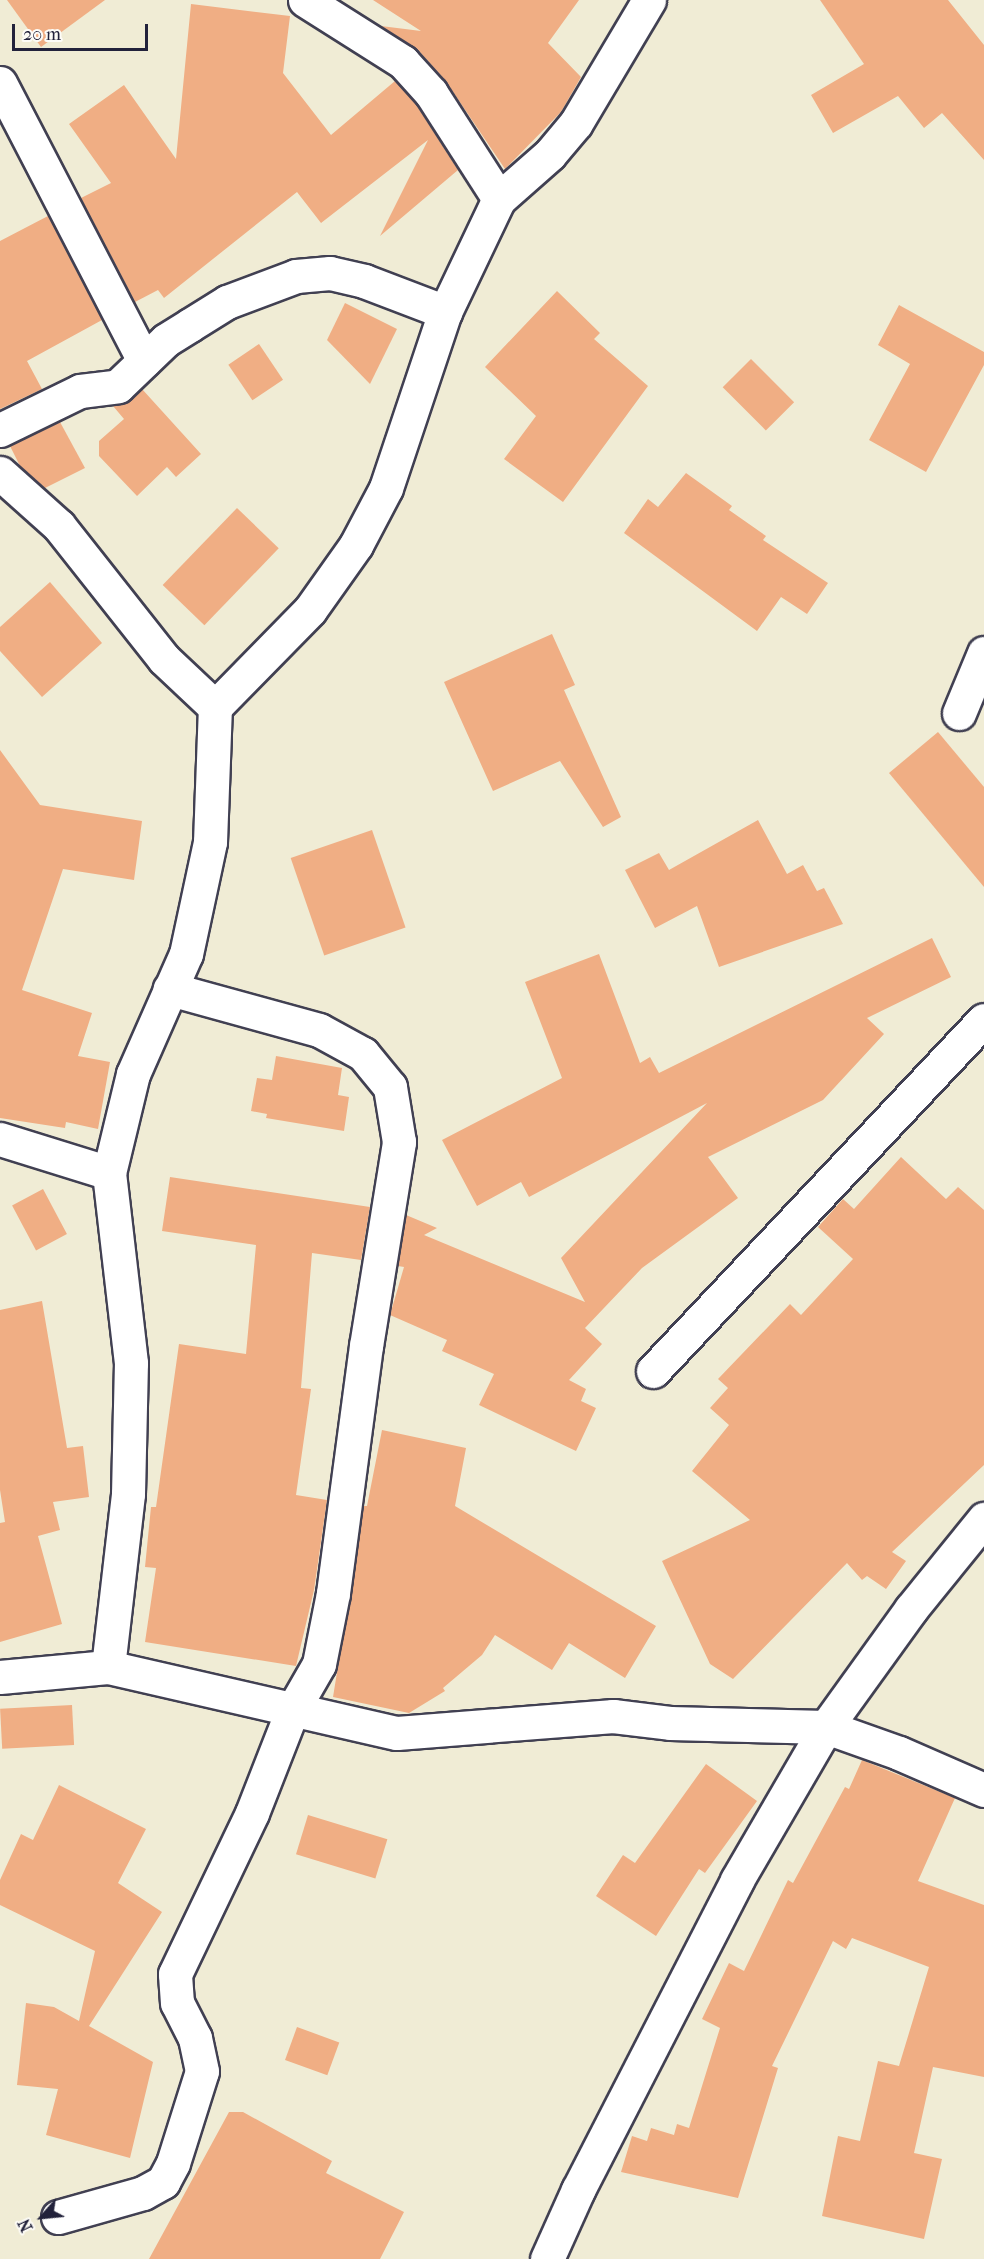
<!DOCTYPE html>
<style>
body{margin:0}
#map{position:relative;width:984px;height:2259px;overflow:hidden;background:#f0ecd5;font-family:"IM FELL French Canon",serif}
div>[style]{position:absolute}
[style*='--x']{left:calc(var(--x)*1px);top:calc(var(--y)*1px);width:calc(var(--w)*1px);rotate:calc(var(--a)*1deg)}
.building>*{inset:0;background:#f0ae84;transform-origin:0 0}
.roads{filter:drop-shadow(2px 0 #414052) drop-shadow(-2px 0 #414052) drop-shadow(0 2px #414052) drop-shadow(0 -2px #414052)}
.street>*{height:33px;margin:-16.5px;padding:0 16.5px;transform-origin:16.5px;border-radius:16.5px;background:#fff}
span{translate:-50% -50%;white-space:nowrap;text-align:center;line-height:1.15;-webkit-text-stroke:4.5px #fdfcf7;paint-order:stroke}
.north{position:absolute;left:12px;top:2187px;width:60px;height:60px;-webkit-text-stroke:4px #fdfcf7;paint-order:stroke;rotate:243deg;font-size:16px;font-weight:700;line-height:24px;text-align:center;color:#22223b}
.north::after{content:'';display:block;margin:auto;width:21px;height:27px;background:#22223b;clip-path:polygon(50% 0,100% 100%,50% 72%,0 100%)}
.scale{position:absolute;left:12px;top:24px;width:136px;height:27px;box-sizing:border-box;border:3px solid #22223b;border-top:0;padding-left:8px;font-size:18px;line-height:21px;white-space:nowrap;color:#22223b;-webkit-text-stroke:4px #fdfcf7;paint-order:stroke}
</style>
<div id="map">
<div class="building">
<div style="clip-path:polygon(7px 0,105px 0,41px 47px)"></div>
<div style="clip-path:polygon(373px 0,579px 0,548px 43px,581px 77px,561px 112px,505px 169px,445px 80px,417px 49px,381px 26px,421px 31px)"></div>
<div style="clip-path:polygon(820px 0,948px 0,984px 45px,984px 160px,942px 113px,924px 128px,898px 96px,833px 133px,811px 95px,864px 64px)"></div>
<div style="clip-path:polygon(191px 4px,290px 16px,283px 73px,331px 135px,395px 81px,416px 104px,458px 170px,380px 236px,428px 140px,321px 223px,297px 192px,164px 298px,158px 290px,135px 302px,81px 198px,111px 183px,69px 124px,124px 85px,176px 159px)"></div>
<div style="clip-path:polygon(48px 216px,102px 320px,27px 361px,42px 389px,0 409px,0 241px)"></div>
<div style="clip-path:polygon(557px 291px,600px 333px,594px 339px,648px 386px,563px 502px,504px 459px,536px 416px,485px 367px)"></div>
<div style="clip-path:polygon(345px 303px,397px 329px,370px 384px,327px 340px)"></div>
<div style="clip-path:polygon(899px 305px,984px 352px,984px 365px,926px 472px,869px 440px,910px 364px,878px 345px)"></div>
<div style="left:259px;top:344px;width:43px;height:37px;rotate:56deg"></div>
<div style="left:751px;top:359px;width:61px;height:40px;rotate:45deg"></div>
<div style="clip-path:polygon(142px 389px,201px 454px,176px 477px,167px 467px,137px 496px,99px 456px,99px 441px,124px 419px,113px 406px,130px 400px)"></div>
<div style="clip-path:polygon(60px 422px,85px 468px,45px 488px,20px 466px,10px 446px)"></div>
<div style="clip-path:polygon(686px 473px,732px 506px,729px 510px,766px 536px,763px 540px,828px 583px,807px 614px,781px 597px,757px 631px,624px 533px,648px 499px,658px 507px)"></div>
<div style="left:237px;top:508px;width:58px;height:107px;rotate:44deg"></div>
<div style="clip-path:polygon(50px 582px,102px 643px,42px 697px,0 651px,0 627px)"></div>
<div style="clip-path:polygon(552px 634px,575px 685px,564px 690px,621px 817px,603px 827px,560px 761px,493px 791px,444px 682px)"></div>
<div style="clip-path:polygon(938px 732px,984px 787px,984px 887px,889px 773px)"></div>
<div style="clip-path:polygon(0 750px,40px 805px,142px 821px,134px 880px,63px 869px,22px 990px,92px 1013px,78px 1056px,110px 1062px,98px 1129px,66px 1122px,65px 1128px,0 1118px)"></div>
<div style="clip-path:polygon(758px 820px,787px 874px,803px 865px,817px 891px,824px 888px,843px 924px,719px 967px,697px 906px,655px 928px,625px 870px,659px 853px,669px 870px)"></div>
<div style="left:372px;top:830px;width:103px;height:86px;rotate:71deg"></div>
<div style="clip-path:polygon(932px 938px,951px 977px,867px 1018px,884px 1034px,823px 1100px,708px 1157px,738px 1198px,642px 1268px,585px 1328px,602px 1344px,569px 1380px,586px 1389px,581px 1401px,596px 1408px,576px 1451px,479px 1405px,494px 1374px,442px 1351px,447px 1340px,390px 1315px,404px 1267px,398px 1266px,406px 1215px,437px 1228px,424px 1235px,585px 1302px,561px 1258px,707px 1103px,529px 1197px,521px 1182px,477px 1206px,442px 1140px,562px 1078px,525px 982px,599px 954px,640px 1063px,650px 1057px,659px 1073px)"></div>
<div style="clip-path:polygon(276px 1056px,342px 1068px,338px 1095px,349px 1097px,344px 1131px,266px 1118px,267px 1114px,251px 1111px,257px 1078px,272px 1080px)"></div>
<div style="clip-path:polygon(901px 1157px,946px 1199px,958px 1187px,984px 1210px,984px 1465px,892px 1552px,906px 1561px,886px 1589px,867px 1576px,862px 1580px,847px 1563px,733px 1679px,710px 1664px,662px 1561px,750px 1520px,692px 1471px,729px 1425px,710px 1408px,728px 1388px,718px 1379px,790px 1304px,801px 1315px,853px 1259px,818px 1227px,843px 1199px,854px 1209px)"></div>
<div style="clip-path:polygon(170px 1177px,370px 1207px,361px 1260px,312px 1253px,301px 1388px,311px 1389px,296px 1495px,327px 1500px,314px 1590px,296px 1666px,145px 1642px,156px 1568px,145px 1567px,151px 1507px,156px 1507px,179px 1344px,246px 1354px,256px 1245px,162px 1231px)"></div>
<div style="left:43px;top:1189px;width:51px;height:35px;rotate:62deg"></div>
<div style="clip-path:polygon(42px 1301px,67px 1448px,83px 1446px,89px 1497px,53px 1502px,60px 1530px,38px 1536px,62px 1624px,0 1642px,0 1523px,5px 1522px,0 1490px,0 1310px)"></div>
<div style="clip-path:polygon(382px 1430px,466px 1448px,455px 1506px,656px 1626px,625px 1678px,569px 1643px,552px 1670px,495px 1635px,482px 1655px,443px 1688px,445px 1691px,409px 1713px,333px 1697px,364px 1506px,367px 1506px)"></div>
<div style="left:72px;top:1705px;width:40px;height:72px;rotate:87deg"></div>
<div style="clip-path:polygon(862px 1760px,955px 1798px,918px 1881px,984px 1905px,984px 2077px,933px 2067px,914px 2153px,942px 2159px,924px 2239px,822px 2216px,838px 2136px,860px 2141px,878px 2061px,899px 2066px,929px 1967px,852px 1938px,846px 1949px,833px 1941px,772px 2066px,778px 2068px,738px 2198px,621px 2172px,632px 2136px,647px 2141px,651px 2128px,674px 2135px,677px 2124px,689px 2128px,720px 2028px,702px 2019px,729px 1963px,744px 1971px,788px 1880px,793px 1883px,845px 1787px,849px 1789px)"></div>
<div style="clip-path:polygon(706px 1764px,757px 1801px,705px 1873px,699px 1869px,656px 1936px,596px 1896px,623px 1855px,635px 1863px)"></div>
<div style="clip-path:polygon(59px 1785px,146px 1829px,118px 1883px,162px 1912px,89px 2026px,153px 2062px,130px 2158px,46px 2135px,58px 2089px,17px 2085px,26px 2003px,54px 2007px,79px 2021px,95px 1951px,0 1905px,0 1880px,21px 1834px,33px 1840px)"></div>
<div style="left:308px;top:1815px;width:83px;height:41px;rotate:17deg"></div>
<div style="left:297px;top:2027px;width:45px;height:35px;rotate:20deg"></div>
<div style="clip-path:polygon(229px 2112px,243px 2112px,332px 2161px,326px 2173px,404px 2212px,380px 2259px,149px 2259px)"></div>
</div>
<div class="roads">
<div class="street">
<div style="--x:305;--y:0;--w:116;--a:32.3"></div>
<div style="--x:403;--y:62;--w:42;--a:47.9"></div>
<div style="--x:431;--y:93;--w:126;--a:57.3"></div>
<div style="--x:0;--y:83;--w:313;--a:62.6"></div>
<div style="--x:0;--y:430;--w:89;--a:-26"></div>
<div style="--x:80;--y:391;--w:38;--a:-7"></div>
<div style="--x:118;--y:386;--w:66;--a:-43.8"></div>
<div style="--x:166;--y:340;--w:28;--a:-32"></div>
<div style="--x:190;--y:325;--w:44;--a:-31.9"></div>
<div style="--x:227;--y:302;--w:74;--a:-20.6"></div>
<div style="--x:296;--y:276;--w:34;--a:-5"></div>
<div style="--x:330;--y:273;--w:35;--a:13"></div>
<div style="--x:364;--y:281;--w:87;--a:20.9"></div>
<div style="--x:0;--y:473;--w:79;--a:41.9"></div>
<div style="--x:59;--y:526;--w:169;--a:51.7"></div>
<div style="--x:164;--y:659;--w:70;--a:43.3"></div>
<div style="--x:959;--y:713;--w:65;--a:-67.4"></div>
<div style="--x:0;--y:1139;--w:114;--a:17.3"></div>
<div style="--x:653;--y:1371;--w:482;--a:-46.7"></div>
<div style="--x:108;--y:1667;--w:174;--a:-83.4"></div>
<div style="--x:128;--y:1494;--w:131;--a:-88.7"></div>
<div style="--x:131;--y:1363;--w:191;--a:-96.6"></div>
<div style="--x:109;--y:1173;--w:102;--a:-76.4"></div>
<div style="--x:133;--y:1074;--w:131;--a:-66.2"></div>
<div style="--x:186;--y:954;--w:115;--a:-77.9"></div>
<div style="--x:210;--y:842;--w:135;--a:-87.9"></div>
<div style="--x:215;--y:707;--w:136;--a:-45.6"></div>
<div style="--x:310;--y:610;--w:80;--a:-54.7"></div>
<div style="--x:356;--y:545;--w:64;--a:-62.2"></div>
<div style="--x:386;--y:488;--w:186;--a:-71.5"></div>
<div style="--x:445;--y:312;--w:125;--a:-64.5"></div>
<div style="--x:499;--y:199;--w:68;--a:-41.4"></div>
<div style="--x:550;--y:154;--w:40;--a:-50"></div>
<div style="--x:576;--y:123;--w:143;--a:-59.3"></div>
<div style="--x:0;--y:1677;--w:108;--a:-5.3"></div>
<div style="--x:108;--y:1667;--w:296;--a:12.9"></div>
<div style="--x:397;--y:1733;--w:217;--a:-4.5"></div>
<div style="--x:613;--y:1716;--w:57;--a:7"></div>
<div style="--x:670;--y:1723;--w:156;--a:1.5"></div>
<div style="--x:826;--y:1727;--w:77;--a:19.6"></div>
<div style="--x:899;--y:1753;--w:93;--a:23.5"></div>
<div style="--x:58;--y:2217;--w:88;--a:-15.8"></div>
<div style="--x:143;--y:2193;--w:23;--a:-29"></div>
<div style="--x:163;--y:2182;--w:21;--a:-62"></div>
<div style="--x:173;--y:2163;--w:96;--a:-72.5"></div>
<div style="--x:202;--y:2071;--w:34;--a:-102"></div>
<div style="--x:195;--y:2038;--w:39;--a:-117"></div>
<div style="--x:177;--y:2003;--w:29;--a:-94"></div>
<div style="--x:175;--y:1974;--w:178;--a:-64.4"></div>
<div style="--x:252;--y:1813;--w:110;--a:-68.6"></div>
<div style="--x:292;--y:1711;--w:54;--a:-60.1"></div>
<div style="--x:319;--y:1664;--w:72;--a:-78.8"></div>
<div style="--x:333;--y:1593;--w:249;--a:-82.4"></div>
<div style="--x:366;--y:1346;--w:207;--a:-80.8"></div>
<div style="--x:399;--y:1142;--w:56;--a:-99.3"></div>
<div style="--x:390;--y:1087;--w:43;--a:-129.3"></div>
<div style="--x:363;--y:1054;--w:50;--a:-151.4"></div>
<div style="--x:319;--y:1030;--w:155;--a:-164.6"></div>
<div style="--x:547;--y:2259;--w:76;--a:-65.8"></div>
<div style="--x:578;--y:2190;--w:348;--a:-62.8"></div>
<div style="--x:737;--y:1880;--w:177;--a:-59.8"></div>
<div style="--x:826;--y:1727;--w:145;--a:-54.2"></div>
<div style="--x:911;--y:1609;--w:116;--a:-51"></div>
</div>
</div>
<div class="north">N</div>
<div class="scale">20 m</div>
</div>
